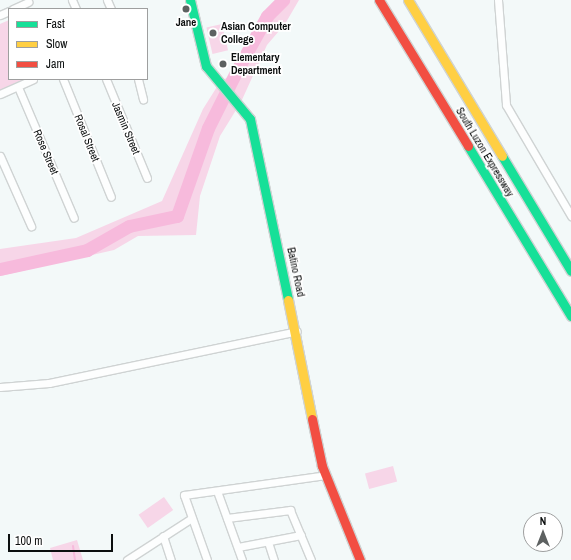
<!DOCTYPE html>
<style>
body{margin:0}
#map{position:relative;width:571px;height:560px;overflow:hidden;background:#f3f9f9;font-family:"Archivo Narrow",sans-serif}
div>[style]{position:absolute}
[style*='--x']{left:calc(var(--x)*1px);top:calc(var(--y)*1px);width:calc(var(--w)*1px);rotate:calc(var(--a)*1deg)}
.green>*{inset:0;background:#f7d6e8;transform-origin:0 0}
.stream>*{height:2px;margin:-1px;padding:0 1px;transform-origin:1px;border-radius:1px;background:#f7badc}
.river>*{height:13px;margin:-6.5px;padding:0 6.5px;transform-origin:6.5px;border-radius:6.5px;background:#f7badc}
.roads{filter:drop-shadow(1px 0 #cfd3d3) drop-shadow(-1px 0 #cfd3d3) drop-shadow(0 1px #cfd3d3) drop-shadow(0 -1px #cfd3d3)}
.street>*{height:7px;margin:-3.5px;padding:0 3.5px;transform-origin:3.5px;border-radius:3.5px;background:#fdfefe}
.fast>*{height:9px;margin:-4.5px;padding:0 4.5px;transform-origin:4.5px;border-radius:4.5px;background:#16e098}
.slow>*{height:9px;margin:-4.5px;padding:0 4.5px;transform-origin:4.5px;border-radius:4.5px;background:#ffcf43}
.jam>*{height:9px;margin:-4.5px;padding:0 4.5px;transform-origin:4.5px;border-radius:4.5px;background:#f24e42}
.dots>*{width:11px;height:11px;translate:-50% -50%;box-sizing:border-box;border:2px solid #fff;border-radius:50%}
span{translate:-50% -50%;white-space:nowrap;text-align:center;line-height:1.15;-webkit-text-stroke:3.5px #fff;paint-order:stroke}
.poi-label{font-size:11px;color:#0c0f0f;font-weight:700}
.left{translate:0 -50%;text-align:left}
.street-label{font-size:11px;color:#0c0f0f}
.legend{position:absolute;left:8px;top:8px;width:140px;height:72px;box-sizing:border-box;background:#fff;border:1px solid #9e9f9f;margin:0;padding:5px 7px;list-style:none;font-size:12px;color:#0c0f0f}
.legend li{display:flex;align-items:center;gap:8px;height:20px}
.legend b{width:20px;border:1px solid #9e9f9f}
.north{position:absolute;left:523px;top:512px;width:40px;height:40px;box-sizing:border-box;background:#fff;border:1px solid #9e9f9f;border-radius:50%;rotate:0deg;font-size:11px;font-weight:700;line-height:16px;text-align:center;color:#0c0f0f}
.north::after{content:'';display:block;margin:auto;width:14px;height:18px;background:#5d6161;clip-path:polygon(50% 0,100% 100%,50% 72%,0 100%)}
.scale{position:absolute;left:8px;top:534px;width:105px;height:18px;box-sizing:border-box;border:2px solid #0c0f0f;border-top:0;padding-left:5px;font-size:12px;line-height:14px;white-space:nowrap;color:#0c0f0f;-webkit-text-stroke:3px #fff;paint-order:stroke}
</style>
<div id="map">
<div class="green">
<div style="clip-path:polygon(283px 0,299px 0,285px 24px,267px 45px,241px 102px,220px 136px,200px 196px,196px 235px,138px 236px,114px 250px,0 276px,0 249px,76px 238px,162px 201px,203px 109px,220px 82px,236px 72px,267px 16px)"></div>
<div style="clip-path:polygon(9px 20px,9px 79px,28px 79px,0 91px,0 24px)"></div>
<div style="left:222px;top:24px;width:27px;height:16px;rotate:77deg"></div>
<div style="left:393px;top:466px;width:16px;height:29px;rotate:75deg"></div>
<div style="left:164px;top:497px;width:16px;height:31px;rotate:55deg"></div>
<div style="clip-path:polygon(77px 540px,83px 560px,53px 560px,50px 548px)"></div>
</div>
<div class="stream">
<div style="--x:73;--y:546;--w:14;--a:82"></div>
</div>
<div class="river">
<div style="--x:0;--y:269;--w:89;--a:-12.3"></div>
<div style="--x:87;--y:250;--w:48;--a:-29.7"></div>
<div style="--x:129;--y:226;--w:49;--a:-11.8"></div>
<div style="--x:177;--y:216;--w:93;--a:-70.6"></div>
<div style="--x:208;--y:128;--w:63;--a:-63.4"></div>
<div style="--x:236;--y:72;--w:64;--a:-61"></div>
<div style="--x:267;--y:16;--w:23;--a:-45"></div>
</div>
<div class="roads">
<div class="street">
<div style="--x:72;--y:0;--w:10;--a:66"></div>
<div style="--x:107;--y:0;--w:10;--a:66"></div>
<div style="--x:498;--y:0;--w:105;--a:85.6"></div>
<div style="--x:506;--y:105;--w:129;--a:59.6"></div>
<div style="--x:13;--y:9;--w:17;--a:-25"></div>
<div style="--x:0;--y:15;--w:10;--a:-24"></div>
<div style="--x:63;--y:79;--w:127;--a:67.9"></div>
<div style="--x:106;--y:79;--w:107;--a:67.5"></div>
<div style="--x:138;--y:79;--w:21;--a:76"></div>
<div style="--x:18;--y:87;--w:142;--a:66.9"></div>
<div style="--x:0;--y:94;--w:36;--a:-24"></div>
<div style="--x:0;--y:156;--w:77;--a:66.1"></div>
<div style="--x:0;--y:387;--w:49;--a:-4.7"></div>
<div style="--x:49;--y:383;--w:253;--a:-11.8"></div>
<div style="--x:217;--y:491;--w:73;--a:70.1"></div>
<div style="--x:227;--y:518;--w:64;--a:-7.2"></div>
<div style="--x:290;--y:510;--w:54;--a:67.2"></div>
<div style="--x:163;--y:536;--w:25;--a:72"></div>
<div style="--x:268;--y:542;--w:19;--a:72"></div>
<div style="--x:238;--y:547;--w:64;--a:-10.8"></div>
<div style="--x:127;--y:560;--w:77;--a:-32.9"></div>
<div style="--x:207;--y:560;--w:69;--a:-109.5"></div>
<div style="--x:184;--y:495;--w:143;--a:-8"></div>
</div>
<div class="fast">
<div style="--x:190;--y:0;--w:68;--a:76.4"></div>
<div style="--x:206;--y:66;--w:69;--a:50.3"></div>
<div style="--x:250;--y:119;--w:185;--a:78.1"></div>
<div style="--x:468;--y:146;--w:199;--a:58.8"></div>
<div style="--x:502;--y:156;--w:134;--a:59"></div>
</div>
<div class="slow">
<div style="--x:408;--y:0;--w:182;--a:58.9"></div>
<div style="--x:288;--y:300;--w:121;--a:78.6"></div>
</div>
<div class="jam">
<div style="--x:379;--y:0;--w:171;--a:58.6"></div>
<div style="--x:312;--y:419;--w:48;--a:78"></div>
<div style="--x:322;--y:466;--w:101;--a:68"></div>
</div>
</div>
<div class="dots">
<div style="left:186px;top:9px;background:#5d6161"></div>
<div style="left:213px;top:33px;background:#5d6161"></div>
<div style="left:223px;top:64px;background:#5d6161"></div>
</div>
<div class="poi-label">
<span style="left:186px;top:22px">Jane</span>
<span class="left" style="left:221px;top:33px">Asian Computer<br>College</span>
<span class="left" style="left:231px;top:64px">Elementary<br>Department</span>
</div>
<div class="street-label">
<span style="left:126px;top:128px;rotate:67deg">Jasmin Street</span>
<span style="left:87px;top:138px;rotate:68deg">Rosal Street</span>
<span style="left:46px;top:152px;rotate:67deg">Rose Street</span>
<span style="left:485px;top:152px;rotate:59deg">South Luzon Expressway</span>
<span style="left:296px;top:272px;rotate:78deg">Batino Road</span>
</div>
<ul class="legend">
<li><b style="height:5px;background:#16e098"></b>Fast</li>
<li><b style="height:5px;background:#ffcf43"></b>Slow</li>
<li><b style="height:5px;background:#f24e42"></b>Jam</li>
</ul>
<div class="north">N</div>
<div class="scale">100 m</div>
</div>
